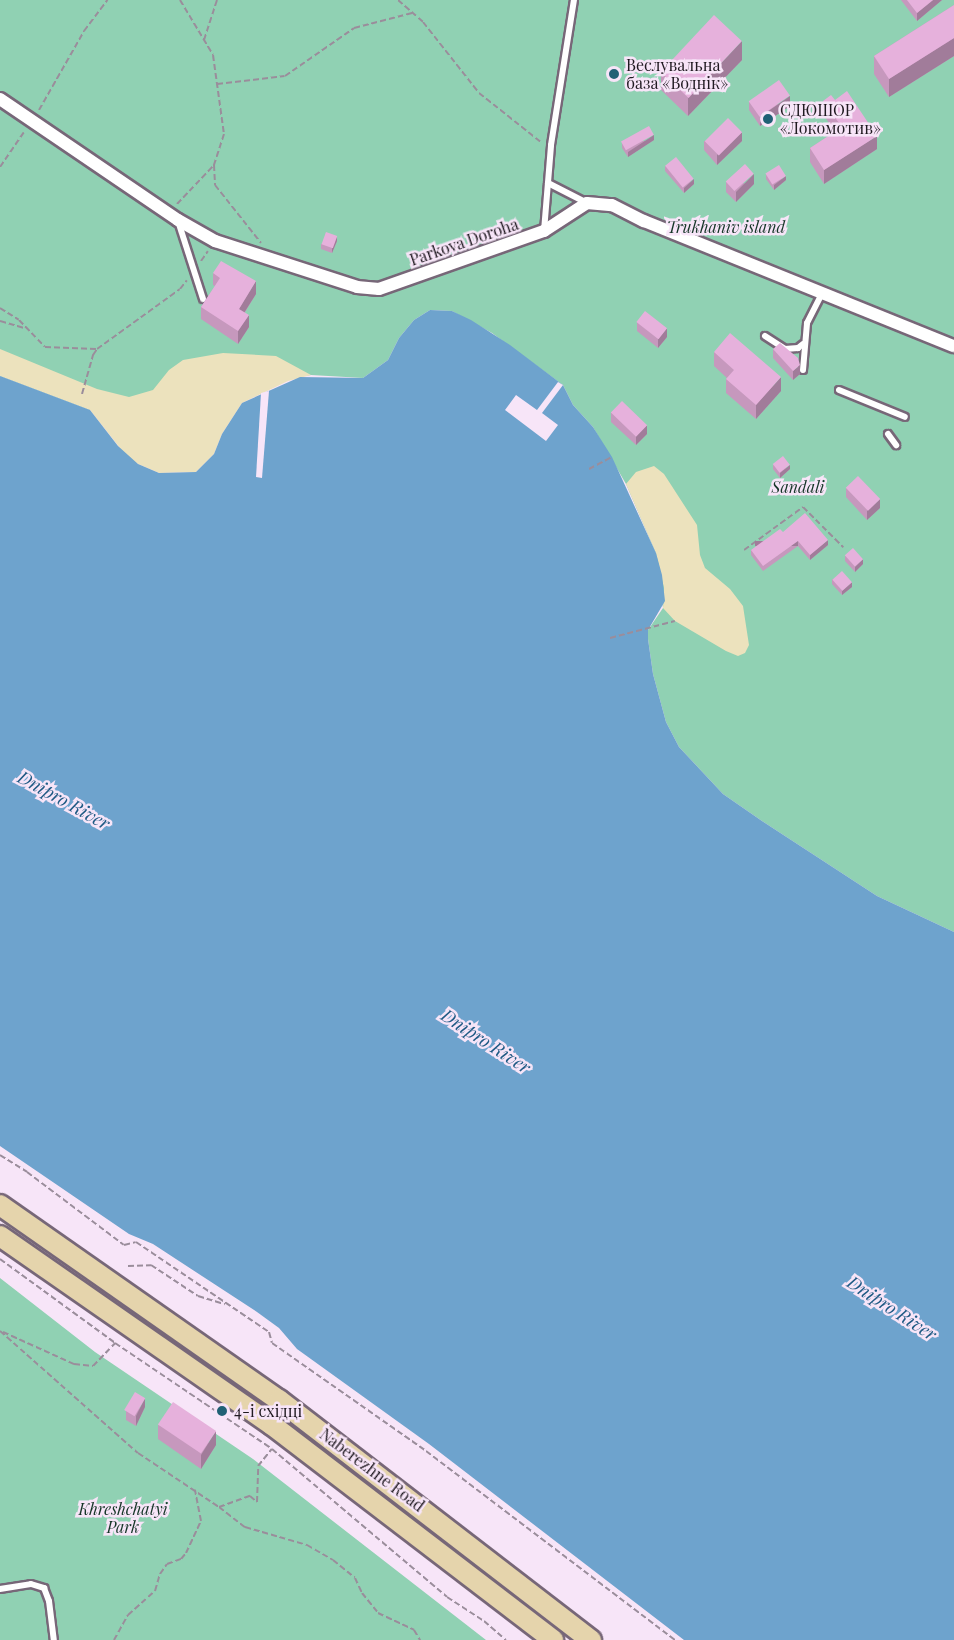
<!DOCTYPE html>
<meta charset="utf-8">
<style>
body{margin:0}
#map{position:relative;width:954px;height:1640px;overflow:hidden;background:#f7e5f8;font-family:"Playfair Display",serif}
div>[style]{position:absolute}
.green>*{inset:0;background:#90d1b3}
.sand>*{inset:0;background:#ece2bd}
.water>*{inset:0;background:#6ea3cd}
.pier>*{inset:0;background:#f7e5f8}
.path>*{height:2px;margin-top:-1px;transform-origin:0;background:repeating-linear-gradient(90deg,#9a8d9b 0 6px,transparent 0 9px)}
.roads{filter:drop-shadow(2px 0 #776778) drop-shadow(-2px 0 #776778) drop-shadow(0 2px #776778) drop-shadow(0 -2px #776778)}
.lane>*{height:6px;margin:-3px;padding:0 3px;transform-origin:3px;border-radius:3px;background:#fff}
.street>*{height:12px;margin:-6px;padding:0 6px;transform-origin:6px;border-radius:6px;background:#fff}
.primary>*{height:20px;margin:-10px;padding:0 10px;transform-origin:10px;border-radius:10px;background:#e5d4ac}
.wall>*{inset:0;background:#c698bd}
.shaded-wall>*{inset:0;background:#a17c9a;transform-origin:0 0}
.building>*{inset:0;background:#e6b1dc;transform-origin:0 0}
.dots>*{width:16px;height:16px;translate:-50% -50%;box-sizing:border-box;border:3px solid #f7e5f8;border-radius:50%}
span{translate:-50% -50%;white-space:nowrap;text-align:center;line-height:1.15;-webkit-text-stroke:5px #f7e5f8;paint-order:stroke}
.poi-label{font-size:16px;color:#201a21}
.left{translate:0 -50%;text-align:left}
.park-label{font-size:16px;color:#153527;font-style:italic}
.street-label{font-size:16px;color:#201a21}
.water-label{font-size:18px;color:#1f5a84;font-style:italic}
</style>
<div id="map">
<div class="green">
<i style="clip-path:polygon(0 0,954px 0,954px 932px,877px 896px,762px 821px,723px 794px,679px 747px,666px 722px,653px 674px,648px 639px,648px 630px,663px 608px,656px 553px,626px 484px,593px 427px,573px 405px,563px 385px,492px 333px,452px 311px,430px 310px,414px 320px,399px 338px,388px 360px,363px 378px,311px 375px,90px 410px,0 376px)"></i>
<i style="clip-path:polygon(0 1278px,95px 1352px,253px 1459px,486px 1640px,0 1640px)"></i>
</div>
<div class="sand">
<i style="clip-path:polygon(0 349px,97px 389px,129px 397px,153px 390px,169px 370px,183px 360px,223px 353px,276px 356px,311px 375px,288px 381px,242px 403px,222px 434px,214px 454px,196px 472px,159px 473px,138px 464px,127px 457px,90px 410px,0 376px)"></i>
<i style="clip-path:polygon(654px 466px,664px 474px,697px 525px,700px 555px,705px 568px,730px 589px,743px 606px,749px 645px,745px 653px,738px 656px,726px 651px,675px 621px,663px 608px,664px 588px,656px 553px,626px 484px,636px 472px)"></i>
</div>
<div class="water">
<i style="clip-path:polygon(430px 310px,452px 311px,471px 320px,510px 345px,563px 385px,573px 405px,593px 427px,612px 457px,656px 553px,662px 575px,665px 601px,648px 630px,648px 639px,653px 674px,666px 722px,679px 747px,723px 794px,762px 821px,877px 896px,954px 932px,954px 1640px,684px 1640px,429px 1444px,297px 1349px,279px 1328px,257px 1312px,153px 1244px,129px 1234px,0 1146px,0 376px,90px 410px,118px 446px,138px 464px,159px 473px,196px 472px,214px 454px,222px 434px,242px 403px,300px 377px,363px 378px,388px 360px,399px 338px,414px 320px)"></i>
</div>
<div class="pier">
<i style="clip-path:polygon(558px 382px,563px 385px,542px 413px,558px 425px,546px 441px,505px 410px,516px 395px,537px 410px)"></i>
<i style="clip-path:polygon(269px 391px,262px 478px,256px 477px,261px 393px)"></i>
</div>
<div class="path">
<i style="left:180px;top:0;width:64px;rotate:59deg"></i>
<i style="left:213px;top:55px;width:80px;rotate:82.1deg"></i>
<i style="left:224px;top:134px;width:33px;rotate:108deg"></i>
<i style="left:214px;top:165px;width:20px;rotate:87deg"></i>
<i style="left:215px;top:185px;width:74px;rotate:51.6deg"></i>
<i style="left:398px;top:0;width:33px;rotate:41deg"></i>
<i style="left:423px;top:22px;width:90px;rotate:51.7deg"></i>
<i style="left:479px;top:93px;width:80px;rotate:38.4deg"></i>
<i style="left:204px;top:40px;width:42px;rotate:-72deg"></i>
<i style="left:217px;top:84px;width:68px;rotate:-6.7deg"></i>
<i style="left:285px;top:76px;width:84px;rotate:-34.8deg"></i>
<i style="left:354px;top:28px;width:60px;rotate:-14.5deg"></i>
<i style="left:39px;top:110px;width:91px;rotate:-60.3deg"></i>
<i style="left:84px;top:31px;width:39px;rotate:-53deg"></i>
<i style="left:0;top:167px;width:42px;rotate:-55.6deg"></i>
<i style="left:177px;top:204px;width:54px;rotate:-46.5deg"></i>
<i style="left:201px;top:261px;width:12px;rotate:-55deg"></i>
<i style="left:0;top:308px;width:22px;rotate:32deg"></i>
<i style="left:19px;top:320px;width:37px;rotate:46deg"></i>
<i style="left:45px;top:347px;width:51px;rotate:2.2deg"></i>
<i style="left:0;top:321px;width:26px;rotate:16deg"></i>
<i style="left:82px;top:394px;width:41px;rotate:-74.2deg"></i>
<i style="left:93px;top:355px;width:7px;rotate:-56deg"></i>
<i style="left:97px;top:349px;width:102px;rotate:-35.9deg"></i>
<i style="left:180px;top:289px;width:11px;rotate:-52deg"></i>
<i style="left:589px;top:469px;width:26px;rotate:-28deg"></i>
<i style="left:744px;top:550px;width:73px;rotate:-36.1deg"></i>
<i style="left:803px;top:507px;width:57px;rotate:45deg"></i>
<i style="left:610px;top:638px;width:67px;rotate:-14.7deg"></i>
<i style="left:0;top:1155px;width:32px;rotate:32deg"></i>
<i style="left:27px;top:1172px;width:121px;rotate:37deg"></i>
<i style="left:124px;top:1245px;width:12px;rotate:-14deg"></i>
<i style="left:136px;top:1242px;width:161px;rotate:34.1deg"></i>
<i style="left:269px;top:1332px;width:11px;rotate:75deg"></i>
<i style="left:272px;top:1343px;width:188px;rotate:35deg"></i>
<i style="left:426px;top:1451px;width:313px;rotate:37.2deg"></i>
<i style="left:0;top:1259px;width:142px;rotate:36.1deg"></i>
<i style="left:115px;top:1343px;width:189px;rotate:34deg"></i>
<i style="left:128px;top:1266px;width:23px;rotate:-2deg"></i>
<i style="left:151px;top:1265px;width:56px;rotate:33.4deg"></i>
<i style="left:198px;top:1296px;width:28px;rotate:17deg"></i>
<i style="left:0;top:1331px;width:184px;rotate:41.5deg"></i>
<i style="left:138px;top:1453px;width:97px;rotate:33.7deg"></i>
<i style="left:219px;top:1507px;width:33px;rotate:-20deg"></i>
<i style="left:250px;top:1496px;width:9px;rotate:41deg"></i>
<i style="left:257px;top:1502px;width:36px;rotate:-88deg"></i>
<i style="left:258px;top:1466px;width:22px;rotate:-51deg"></i>
<i style="left:272px;top:1449px;width:229px;rotate:40.2deg"></i>
<i style="left:447px;top:1597px;width:44px;rotate:33deg"></i>
<i style="left:484px;top:1621px;width:29px;rotate:41deg"></i>
<i style="left:3px;top:1332px;width:78px;rotate:24.3deg"></i>
<i style="left:74px;top:1364px;width:19px;rotate:6deg"></i>
<i style="left:93px;top:1366px;width:32px;rotate:-46deg"></i>
<i style="left:219px;top:1507px;width:33px;rotate:38deg"></i>
<i style="left:245px;top:1527px;width:65px;rotate:16.2deg"></i>
<i style="left:307px;top:1545px;width:30px;rotate:30deg"></i>
<i style="left:333px;top:1560px;width:28px;rotate:39deg"></i>
<i style="left:355px;top:1578px;width:17px;rotate:65deg"></i>
<i style="left:362px;top:1593px;width:26px;rotate:51deg"></i>
<i style="left:378px;top:1613px;width:40px;rotate:25deg"></i>
<i style="left:414px;top:1630px;width:12px;rotate:59deg"></i>
<i style="left:114px;top:1640px;width:29px;rotate:-61deg"></i>
<i style="left:128px;top:1615px;width:36px;rotate:-42deg"></i>
<i style="left:155px;top:1591px;width:18px;rotate:-74deg"></i>
<i style="left:160px;top:1574px;width:12px;rotate:-55deg"></i>
<i style="left:167px;top:1564px;width:15px;rotate:-20deg"></i>
<i style="left:181px;top:1559px;width:8px;rotate:-50deg"></i>
<i style="left:186px;top:1553px;width:35px;rotate:-65deg"></i>
<i style="left:201px;top:1521px;width:32px;rotate:-101deg"></i>
</div>
<div class="roads">
<div class="lane">
<i style="left:548px;top:183px;width:44px;rotate:27.1deg"></i>
<i style="left:178px;top:221px;width:82px;rotate:72.2deg"></i>
<i style="left:544px;top:231px;width:86px;rotate:-85.3deg"></i>
<i style="left:551px;top:145px;width:147px;rotate:-81deg"></i>
<i style="left:765px;top:336px;width:24px;rotate:33deg"></i>
<i style="left:785px;top:349px;width:13px;rotate:-4deg"></i>
<i style="left:798px;top:348px;width:6px;rotate:-39deg"></i>
<i style="left:803px;top:370px;width:47px;rotate:-85.1deg"></i>
<i style="left:807px;top:323px;width:34px;rotate:-63deg"></i>
<i style="left:839px;top:390px;width:71px;rotate:22.2deg"></i>
<i style="left:888px;top:434px;width:14px;rotate:54deg"></i>
<i style="left:0;top:1589px;width:31px;rotate:-9deg"></i>
<i style="left:31px;top:1584px;width:14px;rotate:17deg"></i>
<i style="left:44px;top:1588px;width:14px;rotate:69deg"></i>
<i style="left:49px;top:1601px;width:39px;rotate:83deg"></i>
</div>
<div class="street">
<i style="left:0;top:99px;width:215px;rotate:34.2deg"></i>
<i style="left:178px;top:220px;width:43px;rotate:29.6deg"></i>
<i style="left:215px;top:241px;width:149px;rotate:17.9deg"></i>
<i style="left:357px;top:287px;width:22px;rotate:5deg"></i>
<i style="left:379px;top:289px;width:175px;rotate:-19.4deg"></i>
<i style="left:544px;top:231px;width:51px;rotate:-33.1deg"></i>
<i style="left:587px;top:203px;width:25px;rotate:5deg"></i>
<i style="left:612px;top:205px;width:36px;rotate:27deg"></i>
<i style="left:644px;top:221px;width:334px;rotate:22deg"></i>
</div>
<div class="primary">
<i style="left:0;top:1205px;width:340px;rotate:35deg"></i>
<i style="left:279px;top:1400px;width:394px;rotate:37.6deg"></i>
<i style="left:0;top:1236px;width:331px;rotate:34.8deg"></i>
<i style="left:272px;top:1425px;width:354px;rotate:37.4deg"></i>
</div>
</div>
<div class="wall">
<i style="clip-path:polygon(901px 0,942px 0,917px 21px)"></i>
<i style="clip-path:polygon(954px 5px,954px 56px,889px 97px,874px 74px,874px 56px)"></i>
<i style="clip-path:polygon(742px 60px,688px 116px,661px 90px,661px 72px)"></i>
<i style="clip-path:polygon(835px 100px,877px 149px,824px 184px,810px 162px,810px 148px,835px 132px,823px 114px,823px 101px)"></i>
<i style="clip-path:polygon(749px 101px,790px 106px,760px 126px,749px 110px)"></i>
<i style="clip-path:polygon(654px 140px,628px 157px,622px 148px,622px 143px)"></i>
<i style="clip-path:polygon(704px 141px,742px 141px,717px 165px,704px 150px)"></i>
<i style="clip-path:polygon(665px 166px,694px 184px,684px 193px,665px 171px)"></i>
<i style="clip-path:polygon(766px 175px,786px 180px,774px 190px,766px 179px)"></i>
<i style="clip-path:polygon(726px 182px,754px 184px,736px 202px,726px 192px)"></i>
<i style="clip-path:polygon(337px 241px,332px 253px,321px 249px,321px 244px)"></i>
<i style="clip-path:polygon(213px 273px,256px 294px,245px 312px,249px 327px,238px 344px,201px 319px,201px 307px,215px 286px,213px 285px)"></i>
<i style="clip-path:polygon(637px 322px,667px 337px,658px 348px,637px 331px)"></i>
<i style="clip-path:polygon(773px 349px,800px 374px,793px 380px,773px 358px)"></i>
<i style="clip-path:polygon(714px 352px,781px 391px,756px 419px,726px 393px,726px 379px,727px 378px,714px 366px)"></i>
<i style="clip-path:polygon(611px 412px,647px 434px,636px 445px,611px 422px)"></i>
<i style="clip-path:polygon(773px 465px,790px 469px,780px 478px,773px 469px)"></i>
<i style="clip-path:polygon(846px 488px,880px 508px,867px 520px,846px 497px)"></i>
<i style="clip-path:polygon(783px 532px,828px 545px,810px 560px,798px 546px,763px 571px,751px 555px,751px 550px)"></i>
<i style="clip-path:polygon(845px 556px,863px 564px,855px 572px,845px 561px)"></i>
<i style="clip-path:polygon(832px 579px,852px 587px,842px 595px,832px 584px)"></i>
<i style="clip-path:polygon(145px 1407px,136px 1426px,126px 1420px,126px 1411px)"></i>
<i style="clip-path:polygon(158px 1425px,216px 1445px,201px 1469px,158px 1439px)"></i>
</div>
<div class="shaded-wall">
<i style="clip-path:polygon(933px 0,942px 0,917px 21px,917px 13px)"></i>
<i style="clip-path:polygon(954px 38px,954px 56px,889px 97px,889px 79px)"></i>
<i style="clip-path:polygon(742px 41px,742px 60px,688px 116px,688px 98px)"></i>
<i style="clip-path:polygon(790px 96px,790px 106px,760px 126px,760px 117px)"></i>
<i style="clip-path:polygon(742px 132px,742px 141px,717px 165px,717px 155px)"></i>
<i style="clip-path:polygon(654px 135px,654px 140px,628px 157px,628px 152px)"></i>
<i style="clip-path:polygon(877px 136px,877px 149px,824px 184px,824px 170px)"></i>
<i style="clip-path:polygon(754px 174px,754px 184px,736px 202px,736px 192px)"></i>
<i style="clip-path:polygon(786px 176px,786px 180px,774px 190px,774px 185px)"></i>
<i style="clip-path:polygon(694px 179px,694px 184px,684px 193px,684px 188px)"></i>
<i style="clip-path:polygon(337px 236px,337px 241px,332px 253px,332px 248px)"></i>
<i style="clip-path:polygon(256px 281px,256px 294px,239px 321px,239px 309px)"></i>
<i style="clip-path:polygon(249px 315px,249px 327px,238px 344px,238px 331px)"></i>
<i style="clip-path:polygon(667px 328px,667px 337px,658px 348px,658px 339px)"></i>
<i style="clip-path:polygon(800px 365px,800px 374px,793px 380px,793px 371px)"></i>
<i style="clip-path:polygon(781px 377px,781px 391px,756px 419px,756px 405px)"></i>
<i style="clip-path:polygon(647px 425px,647px 434px,636px 445px,636px 436px)"></i>
<i style="clip-path:polygon(790px 465px,790px 469px,780px 478px,780px 473px)"></i>
<i style="clip-path:polygon(880px 499px,880px 508px,867px 520px,867px 511px)"></i>
<i style="clip-path:polygon(828px 540px,828px 545px,810px 560px,810px 555px)"></i>
<i style="left:798px;top:541px;width:5px;height:43px;rotate:90deg"></i>
<i style="clip-path:polygon(863px 559px,863px 564px,855px 572px,855px 567px)"></i>
<i style="clip-path:polygon(852px 582px,852px 587px,842px 595px,842px 591px)"></i>
<i style="clip-path:polygon(145px 1398px,145px 1407px,136px 1426px,136px 1416px)"></i>
<i style="clip-path:polygon(216px 1431px,216px 1445px,201px 1469px,201px 1455px)"></i>
</div>
<div class="building">
<i style="clip-path:polygon(907px 0,933px 0,917px 13px)"></i>
<i style="clip-path:polygon(954px 5px,954px 38px,889px 79px,874px 56px)"></i>
<i style="left:714px;top:15px;width:38px;height:78px;rotate:43deg"></i>
<i style="left:779px;top:80px;width:19px;height:37px;rotate:55deg"></i>
<i style="clip-path:polygon(847px 91px,877px 136px,824px 170px,810px 148px,842px 127px,823px 101px,831px 95px,835px 100px)"></i>
<i style="left:728px;top:118px;width:20px;height:33px;rotate:45deg"></i>
<i style="left:649px;top:126px;width:10px;height:32px;rotate:61deg"></i>
<i style="left:676px;top:157px;width:28px;height:14px;rotate:51deg"></i>
<i style="left:745px;top:164px;width:13px;height:26px;rotate:48deg"></i>
<i style="left:779px;top:165px;width:13px;height:16px;rotate:58deg"></i>
<i style="left:326px;top:232px;width:12px;height:13px;rotate:20deg"></i>
<i style="clip-path:polygon(221px 261px,256px 281px,239px 309px,249px 315px,238px 331px,201px 307px,220px 278px,213px 273px)"></i>
<i style="left:645px;top:311px;width:28px;height:14px;rotate:38deg"></i>
<i style="clip-path:polygon(730px 333px,781px 377px,756px 405px,726px 379px,734px 370px,714px 352px)"></i>
<i style="clip-path:polygon(780px 343px,798px 358px,800px 365px,793px 371px,773px 349px)"></i>
<i style="left:622px;top:401px;width:35px;height:16px;rotate:44deg"></i>
<i style="left:783px;top:456px;width:11px;height:13px;rotate:52deg"></i>
<i style="left:858px;top:476px;width:32px;height:17px;rotate:46deg"></i>
<i style="clip-path:polygon(805px 513px,828px 540px,810px 555px,798px 541px,763px 566px,751px 550px,780px 529px,783px 532px)"></i>
<i style="left:853px;top:548px;width:15px;height:11px;rotate:48deg"></i>
<i style="left:842px;top:571px;width:15px;height:13px;rotate:48deg"></i>
<i style="left:135px;top:1392px;width:12px;height:21px;rotate:31deg"></i>
<i style="left:173px;top:1402px;width:52px;height:27px;rotate:34deg"></i>
</div>
<div class="dots">
<i style="left:614px;top:74px;background:#206175"></i>
<i style="left:768px;top:119px;background:#206175"></i>
<i style="left:222px;top:1411px;background:#206175"></i>
</div>
<div class="poi-label">
<span class="left" style="left:626px;top:74px">Веслувальна<br>база «Воднік»</span>
<span class="left" style="left:780px;top:119px">СДЮШОР<br>«Локомотив»</span>
<span class="left" style="left:234px;top:1411px">4-і східці</span>
</div>
<div class="park-label">
<span style="left:726px;top:227px">Trukhaniv island</span>
<span style="left:798px;top:487px">Sandali</span>
<span style="left:123px;top:1518px">Khreshchatyi<br>Park</span>
</div>
<div class="street-label">
<span style="left:464px;top:242px;rotate:-19deg">Parkova Doroha</span>
<span style="left:372px;top:1470px;rotate:37deg">Naberezhne Road</span>
</div>
<div class="water-label">
<span style="left:64px;top:800px;rotate:29deg">Dnipro River</span>
<span style="left:486px;top:1041px;rotate:33deg">Dnipro River</span>
<span style="left:892px;top:1308px;rotate:33deg">Dnipro River</span>
</div>
</div>
